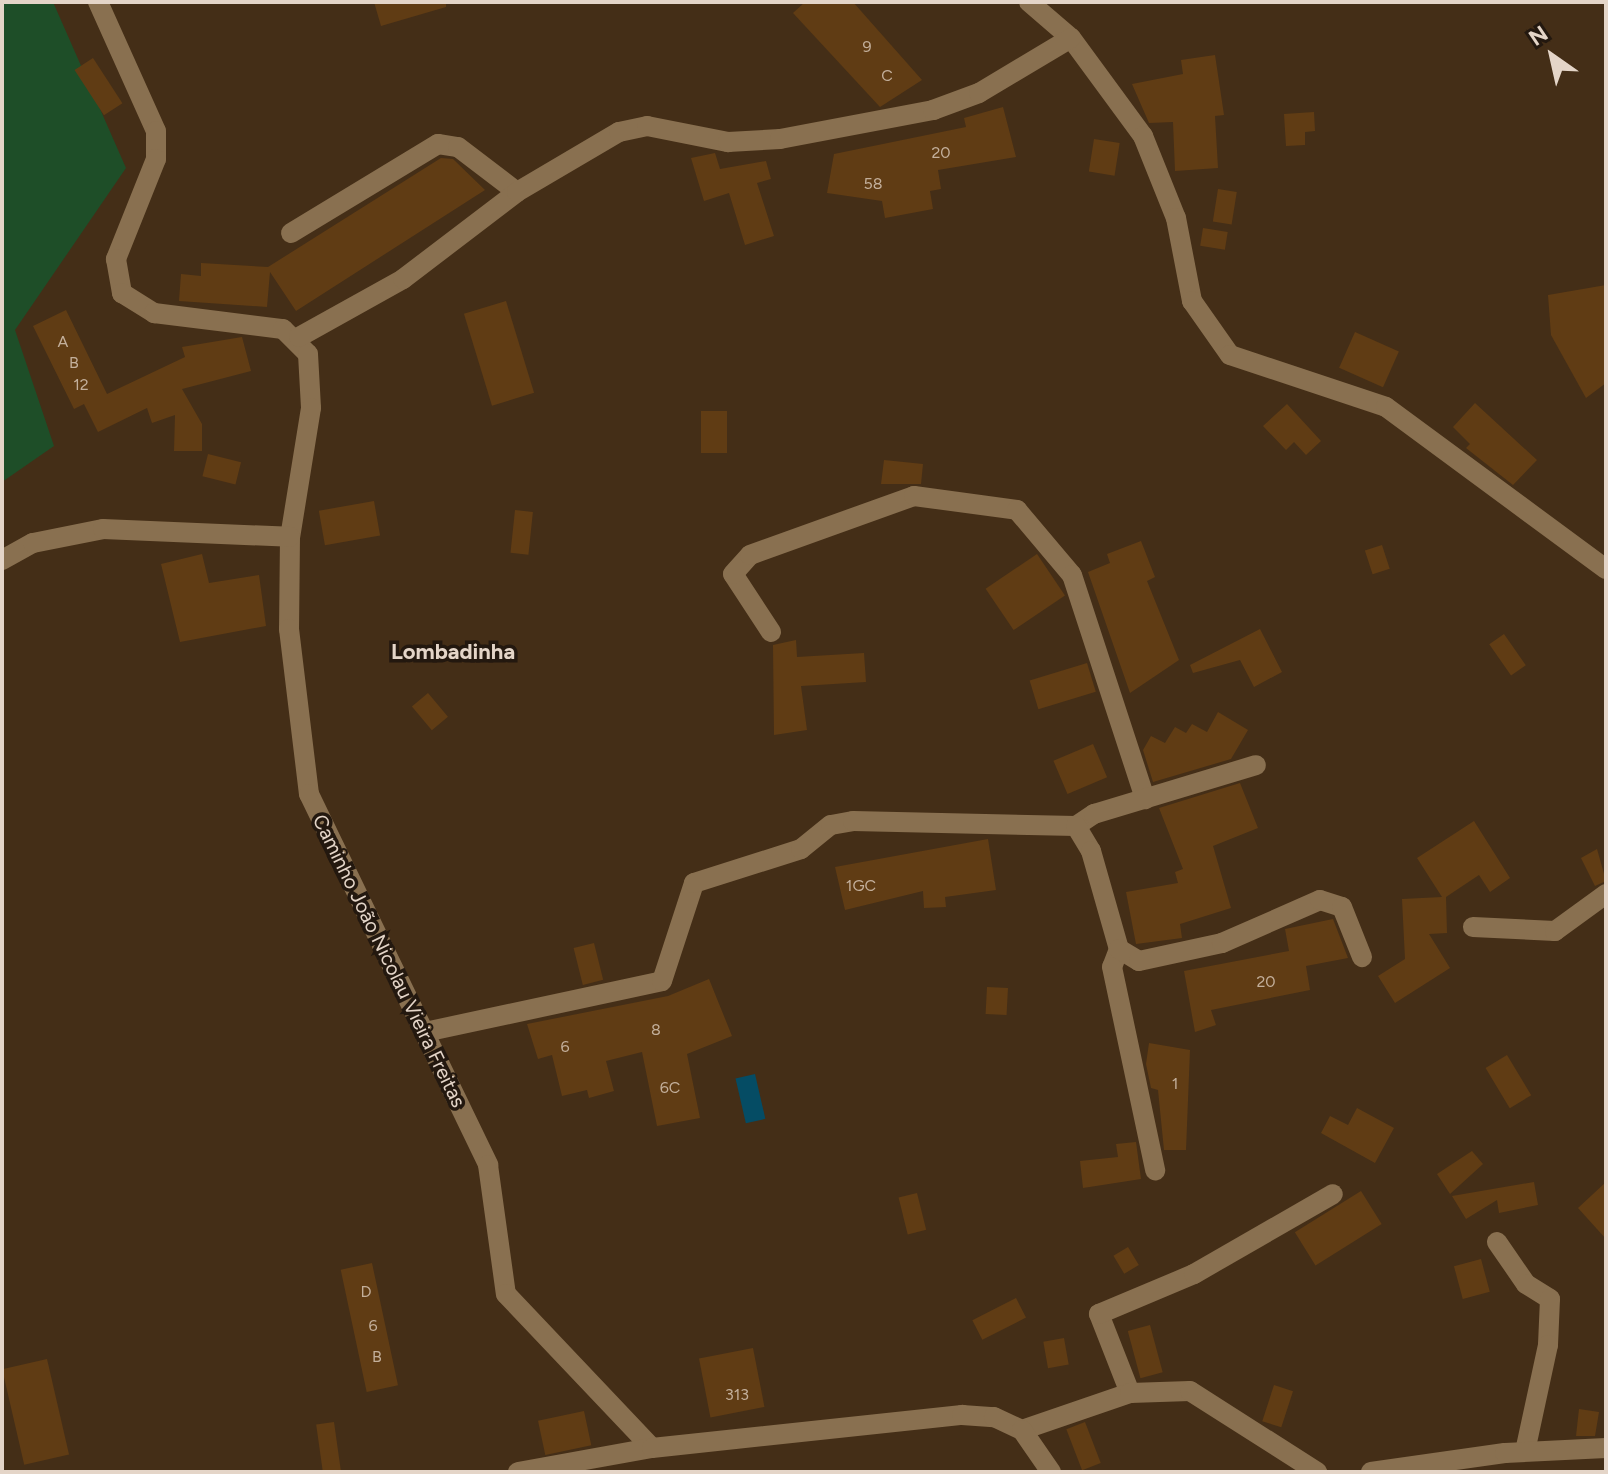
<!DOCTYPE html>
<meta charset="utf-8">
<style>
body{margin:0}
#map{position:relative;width:1608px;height:1474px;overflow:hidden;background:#442e17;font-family:Figtree,sans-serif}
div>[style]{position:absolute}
.green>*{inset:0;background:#1e4e28}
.water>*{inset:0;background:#054c64;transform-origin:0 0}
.building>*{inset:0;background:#603c14;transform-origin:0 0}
.minor>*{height:20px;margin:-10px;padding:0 10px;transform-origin:10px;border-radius:10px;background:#897050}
span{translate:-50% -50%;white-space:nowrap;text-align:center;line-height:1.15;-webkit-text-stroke:7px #23180f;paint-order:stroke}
.number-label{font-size:16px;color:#c3af9b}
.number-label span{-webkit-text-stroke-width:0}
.street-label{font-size:20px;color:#e4d5c8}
.neighbourhood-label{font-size:22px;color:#e4d5c8;font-weight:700}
.frame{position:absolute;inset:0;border:4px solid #e4d5c8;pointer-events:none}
.north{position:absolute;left:1512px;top:16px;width:80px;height:80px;-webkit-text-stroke:6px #23180f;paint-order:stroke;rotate:326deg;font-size:22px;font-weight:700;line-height:32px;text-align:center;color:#e4d5c8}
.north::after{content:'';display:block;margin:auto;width:28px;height:36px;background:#e4d5c8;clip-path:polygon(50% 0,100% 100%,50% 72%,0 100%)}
</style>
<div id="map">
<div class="green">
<i style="clip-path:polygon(2px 2px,53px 2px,126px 168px,15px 330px,54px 446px,2px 482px)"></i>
</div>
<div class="water">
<i style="left:755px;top:1074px;width:46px;height:20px;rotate:77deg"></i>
</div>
<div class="building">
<i style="clip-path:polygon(374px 2px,446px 2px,446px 7px,381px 26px)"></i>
<i style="clip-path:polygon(805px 2px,853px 2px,922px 80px,880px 107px,793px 13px)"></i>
<i style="clip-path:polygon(1215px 55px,1224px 115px,1215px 116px,1218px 168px,1175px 171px,1173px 122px,1149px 123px,1132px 84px,1183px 74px,1181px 60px)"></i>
<i style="left:93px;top:58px;width:54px;height:22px;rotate:57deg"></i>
<i style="clip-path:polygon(1003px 107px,1016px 157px,938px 170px,941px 189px,930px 191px,933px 209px,885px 218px,882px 201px,827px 193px,834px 154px,966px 127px,964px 118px)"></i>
<i style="clip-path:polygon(1314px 112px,1315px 131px,1305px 132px,1305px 145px,1286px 146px,1284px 114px)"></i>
<i style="left:1094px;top:139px;width:26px;height:33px;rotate:9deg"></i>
<i style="clip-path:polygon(715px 153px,720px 169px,766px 161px,771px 179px,757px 183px,774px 236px,745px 245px,729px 193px,704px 201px,691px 158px)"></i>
<i style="clip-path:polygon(441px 158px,453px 159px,485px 190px,296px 311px,270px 272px,267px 307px,179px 301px,181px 274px,201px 276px,201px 263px,268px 267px)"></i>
<i style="left:1218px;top:189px;width:19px;height:33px;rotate:9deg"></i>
<i style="left:1203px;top:228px;width:25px;height:18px;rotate:9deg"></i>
<i style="clip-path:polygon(1606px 285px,1606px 383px,1586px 398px,1551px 335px,1548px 295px)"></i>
<i style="left:506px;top:301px;width:96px;height:44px;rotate:73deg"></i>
<i style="clip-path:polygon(66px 310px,107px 394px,185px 357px,182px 347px,242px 337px,251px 371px,182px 389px,202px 424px,202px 451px,174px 451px,175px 415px,152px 423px,147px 408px,98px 432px,84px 404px,74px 409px,33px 326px)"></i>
<i style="left:1355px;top:332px;width:48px;height:39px;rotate:24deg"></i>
<i style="clip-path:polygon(1475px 403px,1537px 460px,1513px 485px,1466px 448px,1470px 444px,1453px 427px)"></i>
<i style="clip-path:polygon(1287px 404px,1321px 441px,1306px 455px,1294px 442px,1286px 450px,1263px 426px)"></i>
<i style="left:701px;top:411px;width:26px;height:42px"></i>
<i style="left:208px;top:454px;width:34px;height:23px;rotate:14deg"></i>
<i style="clip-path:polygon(884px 460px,923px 464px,921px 484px,881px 484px)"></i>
<i style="left:374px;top:501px;width:35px;height:56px;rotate:80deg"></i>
<i style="left:515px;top:510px;width:18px;height:43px;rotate:6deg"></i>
<i style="clip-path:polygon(1141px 541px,1155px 577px,1147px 581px,1179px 660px,1130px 693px,1088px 572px,1110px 563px,1107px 554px)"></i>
<i style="left:1382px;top:545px;width:25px;height:18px;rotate:72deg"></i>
<i style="clip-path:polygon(202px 554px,209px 583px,259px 575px,266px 626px,180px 642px,161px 564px)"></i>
<i style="left:1037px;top:554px;width:50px;height:62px;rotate:56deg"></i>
<i style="clip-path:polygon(1260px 629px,1282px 672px,1254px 687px,1240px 660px,1193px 673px,1190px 665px)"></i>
<i style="left:1504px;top:634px;width:38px;height:18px;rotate:55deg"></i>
<i style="clip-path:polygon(796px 640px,797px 657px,864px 653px,866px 682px,801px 686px,807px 730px,774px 735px,773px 645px)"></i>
<i style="left:1087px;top:663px;width:30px;height:60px;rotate:73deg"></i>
<i style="left:428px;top:693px;width:31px;height:21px;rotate:50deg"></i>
<i style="clip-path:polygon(1218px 712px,1248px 730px,1231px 759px,1153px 782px,1143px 750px,1151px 736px,1165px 743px,1175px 727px,1186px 733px,1192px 724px,1207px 732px)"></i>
<i style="left:1093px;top:744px;width:36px;height:43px;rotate:67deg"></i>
<i style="clip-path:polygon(1240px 783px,1258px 828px,1213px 846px,1231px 908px,1180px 924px,1182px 938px,1136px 944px,1126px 892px,1178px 883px,1175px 872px,1183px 869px,1159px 808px)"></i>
<i style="clip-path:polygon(1474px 821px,1510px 878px,1490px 892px,1479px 875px,1446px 897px,1447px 933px,1429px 934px,1450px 968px,1395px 1003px,1378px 976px,1405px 959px,1402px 899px,1442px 897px,1417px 858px)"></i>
<i style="clip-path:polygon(988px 839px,996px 890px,945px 897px,946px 907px,924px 908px,923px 891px,845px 910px,835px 867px)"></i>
<i style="clip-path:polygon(1597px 849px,1606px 881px,1595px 886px,1581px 858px)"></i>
<i style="clip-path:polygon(1333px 919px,1348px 958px,1306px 966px,1310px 990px,1211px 1010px,1216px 1025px,1195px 1032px,1184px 971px,1289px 951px,1285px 929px)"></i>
<i style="left:594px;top:943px;width:38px;height:21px;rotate:76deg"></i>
<i style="clip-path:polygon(709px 979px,732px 1036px,687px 1054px,700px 1118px,657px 1126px,642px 1052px,606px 1061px,614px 1091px,589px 1098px,587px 1090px,562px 1096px,552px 1055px,538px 1059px,527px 1024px,668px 996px)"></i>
<i style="left:987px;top:987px;width:21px;height:27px;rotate:3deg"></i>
<i style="clip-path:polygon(1149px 1043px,1190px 1050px,1186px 1150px,1164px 1150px,1158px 1090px,1151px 1088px,1146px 1064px)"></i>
<i style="left:1507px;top:1055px;width:47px;height:25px;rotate:59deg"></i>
<i style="clip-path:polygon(1357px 1108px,1394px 1128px,1375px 1163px,1321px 1133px,1330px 1116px,1348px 1125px)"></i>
<i style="clip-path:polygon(1136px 1142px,1141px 1179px,1083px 1188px,1080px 1161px,1118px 1157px,1116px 1144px)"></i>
<i style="clip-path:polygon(1472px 1151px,1483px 1164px,1450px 1194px,1437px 1174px)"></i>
<i style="clip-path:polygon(1534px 1182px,1538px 1205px,1499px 1213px,1497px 1200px,1466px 1219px,1452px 1196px)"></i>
<i style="clip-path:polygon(1606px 1182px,1606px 1239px,1578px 1208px)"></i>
<i style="left:1361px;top:1191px;width:39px;height:78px;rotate:58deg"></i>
<i style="left:917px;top:1193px;width:38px;height:19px;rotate:76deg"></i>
<i style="left:1128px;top:1247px;width:21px;height:17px;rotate:59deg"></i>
<i style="left:1481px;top:1259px;width:34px;height:28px;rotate:75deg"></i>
<i style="left:372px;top:1263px;width:125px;height:32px;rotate:78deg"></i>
<i style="left:1016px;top:1298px;width:22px;height:49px;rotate:63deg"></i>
<i style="left:1150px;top:1325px;width:49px;height:23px;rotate:75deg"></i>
<i style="left:1064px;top:1338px;width:27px;height:21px;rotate:80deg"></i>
<i style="left:753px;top:1348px;width:60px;height:55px;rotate:79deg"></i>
<i style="left:47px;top:1359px;width:98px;height:46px;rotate:77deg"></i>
<i style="left:1274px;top:1385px;width:20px;height:38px;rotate:18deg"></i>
<i style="clip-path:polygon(1579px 1409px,1599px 1412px,1595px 1436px,1576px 1436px)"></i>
<i style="left:584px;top:1411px;width:35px;height:47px;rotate:78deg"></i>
<i style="left:334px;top:1422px;width:50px;height:18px;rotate:82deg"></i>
<i style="left:1085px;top:1422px;width:44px;height:20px;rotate:69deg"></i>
</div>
<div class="minor">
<i style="left:98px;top:2px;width:141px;rotate:65.8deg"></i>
<i style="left:156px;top:131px;width:28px;rotate:90deg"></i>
<i style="left:156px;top:159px;width:108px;rotate:111.8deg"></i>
<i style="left:116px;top:259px;width:35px;rotate:80deg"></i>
<i style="left:122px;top:293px;width:38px;rotate:32deg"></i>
<i style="left:154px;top:313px;width:130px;rotate:7.1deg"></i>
<i style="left:283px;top:329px;width:35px;rotate:45deg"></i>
<i style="left:308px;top:354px;width:54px;rotate:86.8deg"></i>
<i style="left:311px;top:408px;width:131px;rotate:99.2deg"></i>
<i style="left:290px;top:537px;width:92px;rotate:90.6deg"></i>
<i style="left:289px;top:629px;width:166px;rotate:83.1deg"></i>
<i style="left:309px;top:794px;width:412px;rotate:64.2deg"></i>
<i style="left:488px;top:1165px;width:130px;rotate:82.1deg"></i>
<i style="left:506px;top:1294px;width:212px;rotate:46.5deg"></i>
<i style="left:1029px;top:2px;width:55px;rotate:40.6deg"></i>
<i style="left:1071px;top:38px;width:122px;rotate:53.7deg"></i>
<i style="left:1143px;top:136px;width:88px;rotate:68.1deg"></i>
<i style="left:1176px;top:218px;width:85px;rotate:79.1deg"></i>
<i style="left:1192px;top:301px;width:66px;rotate:54.9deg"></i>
<i style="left:1230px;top:355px;width:164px;rotate:18.4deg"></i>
<i style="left:1386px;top:407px;width:273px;rotate:36.4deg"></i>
<i style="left:291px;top:233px;width:172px;rotate:-31.2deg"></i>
<i style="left:438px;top:144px;width:20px;rotate:9deg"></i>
<i style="left:458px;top:147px;width:74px;rotate:37.3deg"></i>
<i style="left:299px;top:337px;width:119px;rotate:-29.1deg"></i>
<i style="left:403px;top:279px;width:143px;rotate:-37.3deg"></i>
<i style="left:517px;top:192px;width:118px;rotate:-30.5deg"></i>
<i style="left:619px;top:132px;width:29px;rotate:-12deg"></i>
<i style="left:647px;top:126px;width:83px;rotate:11.2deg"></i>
<i style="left:728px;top:142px;width:52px;rotate:-3.3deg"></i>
<i style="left:780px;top:139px;width:156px;rotate:-10.7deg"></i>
<i style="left:933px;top:110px;width:49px;rotate:-20.3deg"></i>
<i style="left:979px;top:93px;width:107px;rotate:-30.9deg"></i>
<i style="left:2px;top:560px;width:35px;rotate:-29deg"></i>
<i style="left:33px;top:543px;width:71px;rotate:-11.3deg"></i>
<i style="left:103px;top:529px;width:187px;rotate:2.4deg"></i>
<i style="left:771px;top:632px;width:69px;rotate:-123.2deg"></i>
<i style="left:733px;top:574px;width:25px;rotate:-48deg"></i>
<i style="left:750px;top:555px;width:174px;rotate:-19.8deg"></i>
<i style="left:914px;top:496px;width:104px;rotate:7.7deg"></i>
<i style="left:1017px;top:510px;width:85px;rotate:49.8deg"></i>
<i style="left:1072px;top:575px;width:236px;rotate:71.9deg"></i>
<i style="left:1076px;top:826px;width:22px;rotate:-34deg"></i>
<i style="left:1094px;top:814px;width:169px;rotate:-16.8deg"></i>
<i style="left:1473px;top:927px;width:82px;rotate:2.8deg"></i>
<i style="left:1555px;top:931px;width:63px;rotate:-36deg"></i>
<i style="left:1119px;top:949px;width:19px;rotate:111deg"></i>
<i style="left:1112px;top:967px;width:208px;rotate:78deg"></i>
<i style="left:425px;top:1032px;width:242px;rotate:-12.1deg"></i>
<i style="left:662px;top:981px;width:103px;rotate:-71.9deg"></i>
<i style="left:694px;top:883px;width:112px;rotate:-17.6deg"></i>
<i style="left:801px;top:849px;width:38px;rotate:-39deg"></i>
<i style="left:831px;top:825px;width:22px;rotate:-10deg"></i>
<i style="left:853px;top:821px;width:223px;rotate:1.3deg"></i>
<i style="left:1076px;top:826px;width:29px;rotate:59deg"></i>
<i style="left:1091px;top:851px;width:102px;rotate:74.1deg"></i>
<i style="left:1119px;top:949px;width:23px;rotate:31deg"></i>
<i style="left:1139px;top:961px;width:85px;rotate:-12.2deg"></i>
<i style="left:1222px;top:943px;width:107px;rotate:-23.7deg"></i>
<i style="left:1320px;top:900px;width:23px;rotate:18deg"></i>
<i style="left:1342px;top:907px;width:54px;rotate:68.2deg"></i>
<i style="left:1497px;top:1242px;width:51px;rotate:55.4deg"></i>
<i style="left:1526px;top:1284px;width:28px;rotate:32deg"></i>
<i style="left:1550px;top:1299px;width:46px;rotate:92.5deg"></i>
<i style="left:1548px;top:1345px;width:108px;rotate:102.2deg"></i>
<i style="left:1130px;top:1393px;width:85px;rotate:-111.4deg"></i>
<i style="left:1099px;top:1314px;width:103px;rotate:-22.8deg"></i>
<i style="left:1194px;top:1274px;width:160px;rotate:-29.9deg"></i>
<i style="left:1022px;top:1430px;width:114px;rotate:-18.9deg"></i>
<i style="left:1130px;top:1393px;width:60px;rotate:-1.9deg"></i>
<i style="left:1190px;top:1391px;width:151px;rotate:32.5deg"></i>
<i style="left:518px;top:1472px;width:136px;rotate:-10.2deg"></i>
<i style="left:652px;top:1448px;width:312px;rotate:-6.1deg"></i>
<i style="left:962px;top:1415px;width:32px;rotate:4deg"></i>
<i style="left:994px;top:1417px;width:31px;rotate:25deg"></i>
<i style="left:1022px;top:1430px;width:51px;rotate:55.4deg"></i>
<i style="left:1371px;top:1472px;width:135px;rotate:-8.1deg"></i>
<i style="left:1505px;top:1453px;width:101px;rotate:-2.8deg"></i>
</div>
<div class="number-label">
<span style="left:867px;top:47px">9</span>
<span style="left:887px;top:76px">C</span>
<span style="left:941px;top:153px">20</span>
<span style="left:873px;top:184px">58</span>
<span style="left:63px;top:342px">A</span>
<span style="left:74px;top:363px">B</span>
<span style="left:81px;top:385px">12</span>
<span style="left:861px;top:886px">1GC</span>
<span style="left:1266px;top:982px">20</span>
<span style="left:656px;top:1030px">8</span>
<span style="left:565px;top:1047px">6</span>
<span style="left:1175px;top:1084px">1</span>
<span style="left:670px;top:1088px">6C</span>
<span style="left:366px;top:1292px">D</span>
<span style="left:373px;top:1326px">6</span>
<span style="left:377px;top:1357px">B</span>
<span style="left:737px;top:1395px">313</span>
</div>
<div class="street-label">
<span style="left:389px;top:961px;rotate:64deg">Caminho João Nicolau Vieira Freitas</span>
</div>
<div class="neighbourhood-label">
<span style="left:453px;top:652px">Lombadinha</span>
</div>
<div class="frame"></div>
<div class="north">N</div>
</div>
